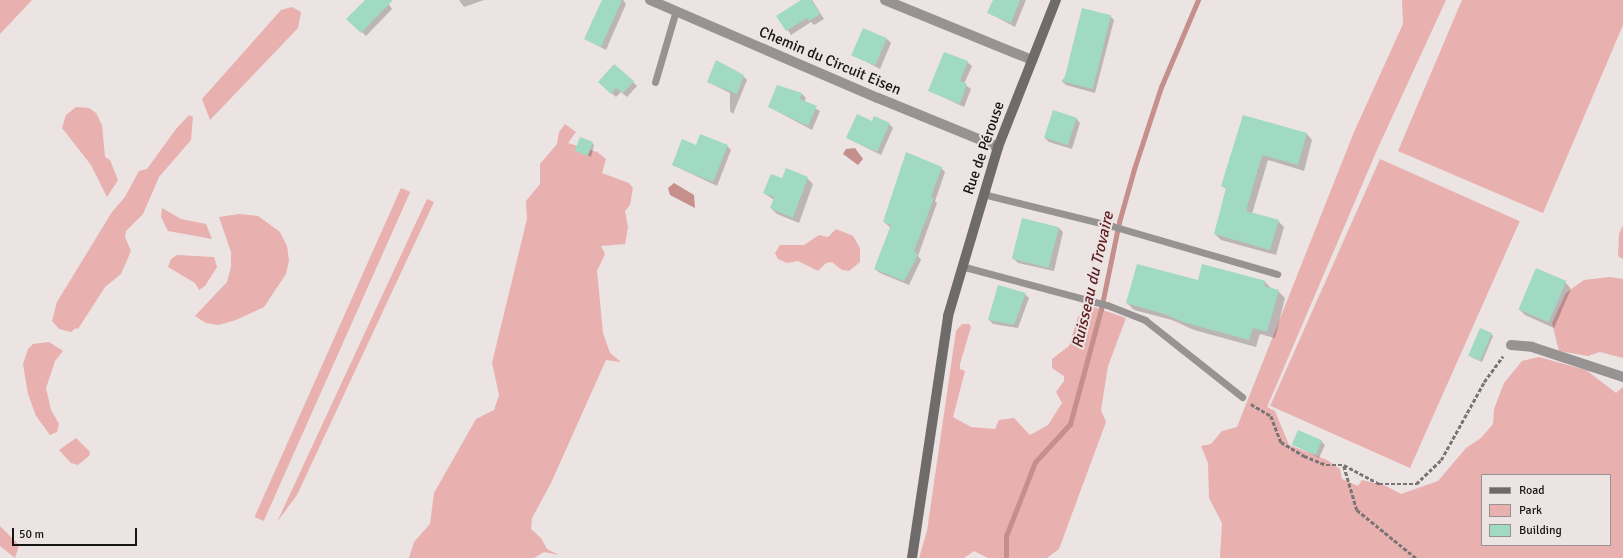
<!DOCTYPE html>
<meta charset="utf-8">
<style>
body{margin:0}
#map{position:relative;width:1623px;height:558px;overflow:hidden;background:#ece3e3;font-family:Signika,sans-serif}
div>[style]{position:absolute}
.green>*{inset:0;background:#e8b0ae;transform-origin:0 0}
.water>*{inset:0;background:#c58f8c}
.shadow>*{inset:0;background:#0003}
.stream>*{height:5px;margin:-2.5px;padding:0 2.5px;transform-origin:2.5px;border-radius:2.5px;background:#c58f8c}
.building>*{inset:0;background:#a0d9c4;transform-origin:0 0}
.path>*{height:2.5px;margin-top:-1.25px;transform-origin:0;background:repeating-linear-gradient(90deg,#7a7474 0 4px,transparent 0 6px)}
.lane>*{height:7px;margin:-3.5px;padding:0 3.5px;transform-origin:3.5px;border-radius:3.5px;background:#969392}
.street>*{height:10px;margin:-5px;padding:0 5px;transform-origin:5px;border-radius:5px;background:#969392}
.secondary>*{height:10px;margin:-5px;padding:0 5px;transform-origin:5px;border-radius:5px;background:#706b6b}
span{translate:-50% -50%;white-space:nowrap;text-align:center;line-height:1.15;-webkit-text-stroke:4px #ece3e3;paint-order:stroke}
.street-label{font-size:15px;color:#181515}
.water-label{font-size:16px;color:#5f1d20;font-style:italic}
.legend{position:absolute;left:1481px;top:474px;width:130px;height:72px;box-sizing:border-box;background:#ece3e3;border:1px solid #979191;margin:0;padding:5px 7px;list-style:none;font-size:12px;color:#181515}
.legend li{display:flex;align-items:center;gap:8px;height:20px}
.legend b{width:20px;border:1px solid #979191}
.scale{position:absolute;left:12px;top:528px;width:125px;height:18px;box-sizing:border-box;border:2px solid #181515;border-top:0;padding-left:5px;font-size:12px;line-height:14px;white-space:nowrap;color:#181515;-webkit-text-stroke:3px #ece3e3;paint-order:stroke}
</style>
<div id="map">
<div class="green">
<i style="clip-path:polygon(0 0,32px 0,0 34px)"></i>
<i style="clip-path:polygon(evenodd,1402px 0,1446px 0,1377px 150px,1267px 407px,1275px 411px,1289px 445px,1327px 460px,1340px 469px,1342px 479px,1358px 486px,1362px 480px,1386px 486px,1401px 494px,1438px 481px,1466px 448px,1481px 438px,1493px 424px,1494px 409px,1504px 383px,1522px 361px,1539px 357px,1586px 370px,1616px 393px,1623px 387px,1623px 558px,1220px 558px,1222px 523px,1209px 498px,1208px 463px,1201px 446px,1211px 444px,1222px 431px,1237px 427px,1354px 132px,1403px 24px,1402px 0,1482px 475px,1610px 475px,1610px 545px,1482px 545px,1482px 475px)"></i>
<i style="clip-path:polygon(1462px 0,1623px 0,1623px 25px,1543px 213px,1398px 151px)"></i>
<i style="clip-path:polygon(292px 7px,301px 12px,298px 28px,210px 120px,202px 99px,281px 10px)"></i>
<i style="clip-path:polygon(76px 107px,89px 108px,96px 113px,102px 125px,105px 157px,110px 160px,118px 180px,107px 197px,91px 165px,62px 128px,66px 115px)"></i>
<i style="clip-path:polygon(189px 115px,193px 117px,191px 140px,159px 177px,143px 214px,126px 231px,125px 237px,131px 251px,121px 274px,105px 287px,78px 329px,76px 328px,71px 332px,59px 329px,52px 321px,57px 302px,112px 212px,125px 197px,139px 171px,147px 169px,176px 129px)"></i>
<i style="clip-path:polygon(565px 124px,576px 132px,568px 143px,597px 152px,606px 159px,602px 173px,629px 183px,633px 188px,630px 205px,625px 211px,628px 227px,625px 244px,601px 246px,605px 254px,597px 271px,603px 333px,610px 353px,621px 362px,606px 360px,551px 483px,532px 518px,531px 529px,541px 538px,547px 549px,559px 555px,544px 552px,534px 558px,409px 558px,414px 542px,430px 524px,434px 493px,476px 419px,494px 410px,499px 395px,492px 363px,527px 219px,526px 201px,540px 184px,540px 164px,557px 144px,559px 132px)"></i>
<i style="left:1380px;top:159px;width:153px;height:270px;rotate:24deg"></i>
<i style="left:401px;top:188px;width:10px;height:360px;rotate:24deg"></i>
<i style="clip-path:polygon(427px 199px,434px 202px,297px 495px,277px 522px)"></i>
<i style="clip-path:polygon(162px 208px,181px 219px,206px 224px,212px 239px,168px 231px,161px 217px)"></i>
<i style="clip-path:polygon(239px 214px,258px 216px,280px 232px,287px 246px,289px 260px,286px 274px,264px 307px,236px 320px,218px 325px,206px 323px,195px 316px,227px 282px,231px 267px,231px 252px,219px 217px)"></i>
<i style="clip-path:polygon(1623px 225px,1623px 259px,1618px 256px,1619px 234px)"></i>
<i style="clip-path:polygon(836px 229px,853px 236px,860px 248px,860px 262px,849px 271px,842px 270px,832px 262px,826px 263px,818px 271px,798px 261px,787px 263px,778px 259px,775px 253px,780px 245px,804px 245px,819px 235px,828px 237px)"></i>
<i style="clip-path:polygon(177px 255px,214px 257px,217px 267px,205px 286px,199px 290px,195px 283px,168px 267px,171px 259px)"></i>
<i style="clip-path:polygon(1610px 277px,1623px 279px,1623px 358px,1600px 352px,1588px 356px,1559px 351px,1552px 323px,1566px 293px,1584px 280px)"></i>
<i style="clip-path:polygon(1094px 307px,1126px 318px,1108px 366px,1101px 410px,1106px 422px,1059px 549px,1047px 558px,988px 558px,974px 551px,964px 558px,919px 558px,927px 531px,956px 331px,962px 324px,969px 324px,971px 327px,960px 364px,960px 369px,965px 371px,953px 417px,971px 427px,995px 429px,999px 420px,1014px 418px,1030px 435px,1048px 425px,1062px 403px,1056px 392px,1064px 381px,1064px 376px,1052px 368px,1052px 359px,1069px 346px,1078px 317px)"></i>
<i style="clip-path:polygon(49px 342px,63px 351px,55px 361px,46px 388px,51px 410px,59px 424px,57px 432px,50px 435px,36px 416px,28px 394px,23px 364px,28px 349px,33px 344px)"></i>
<i style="clip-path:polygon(76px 438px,90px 452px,89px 456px,78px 465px,71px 463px,59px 450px)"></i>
<i style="clip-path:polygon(0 526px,19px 545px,15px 558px,0 546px)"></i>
</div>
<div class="water">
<i style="clip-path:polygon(855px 148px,863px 159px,858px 165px,843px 154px,846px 149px)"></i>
<i style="clip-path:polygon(674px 183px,694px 195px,695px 208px,670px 195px,668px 188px)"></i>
</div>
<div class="shadow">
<i style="clip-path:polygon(366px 0,386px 0,392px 9px,366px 36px,348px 19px)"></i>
<i style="clip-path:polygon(459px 0,484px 0,464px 7px)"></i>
<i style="clip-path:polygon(603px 0,623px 0,626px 4px,606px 50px,585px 39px)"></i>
<i style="clip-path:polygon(802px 0,812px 0,824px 19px,814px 25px,811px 22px,791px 35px,778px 16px)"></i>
<i style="clip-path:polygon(994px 0,1026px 0,1015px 27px,989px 13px)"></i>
<i style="clip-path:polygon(1110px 16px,1114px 20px,1095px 93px,1066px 85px,1062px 81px)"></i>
<i style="clip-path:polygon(887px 39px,891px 43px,880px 69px,853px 55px)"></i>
<i style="clip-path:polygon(967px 62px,972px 66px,964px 84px,971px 89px,964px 107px,930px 91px)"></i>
<i style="clip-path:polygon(743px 76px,747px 80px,733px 114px,730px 111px,730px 93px,708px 82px)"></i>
<i style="clip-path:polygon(633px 82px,637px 86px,627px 97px,621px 92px,616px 97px,604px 86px)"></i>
<i style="clip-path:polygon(777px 87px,802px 94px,806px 98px,804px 102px,820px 111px,812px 130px,769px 107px)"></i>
<i style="clip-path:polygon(1244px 116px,1307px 134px,1312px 140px,1304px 171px,1268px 160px,1252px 214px,1278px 221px,1284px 227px,1276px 255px,1221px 240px,1215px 234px,1227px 190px,1222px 186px)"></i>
<i style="clip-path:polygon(1076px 118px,1080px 123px,1072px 149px,1049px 142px,1045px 138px)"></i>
<i style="clip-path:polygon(872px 122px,889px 124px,893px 128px,881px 155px,847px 138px)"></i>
<i style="clip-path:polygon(592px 143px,594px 145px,591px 157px,577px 151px)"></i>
<i style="clip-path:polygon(696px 146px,727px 146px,731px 150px,717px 186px,673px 165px)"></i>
<i style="clip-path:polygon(941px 168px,945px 172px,935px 201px,937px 203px,918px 256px,921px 260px,909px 285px,880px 273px,875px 269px,891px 228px,884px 222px)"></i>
<i style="clip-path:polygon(807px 178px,813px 184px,799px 223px,777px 214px,771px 208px,774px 200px,764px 193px,782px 179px)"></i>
<i style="clip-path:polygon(1059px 228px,1063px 232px,1054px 271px,1018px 263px,1014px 259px)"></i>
<i style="clip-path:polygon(1199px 282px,1265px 282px,1272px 289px,1278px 291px,1285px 298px,1275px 338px,1260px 334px,1256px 347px,1194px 330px,1172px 320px,1134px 310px,1127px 303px)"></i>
<i style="clip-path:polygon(1565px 282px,1571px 289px,1554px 328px,1525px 315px,1519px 309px)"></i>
<i style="clip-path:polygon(1025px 294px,1029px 298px,1018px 328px,993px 324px,989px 320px)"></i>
<i style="clip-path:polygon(1491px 334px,1493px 336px,1482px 362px,1471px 357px,1469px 355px)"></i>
<i style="clip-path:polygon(1321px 441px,1325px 445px,1319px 458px,1293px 444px)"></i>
</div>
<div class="stream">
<i style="left:1006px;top:558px;width:22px;rotate:-90deg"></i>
<i style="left:1006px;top:536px;width:79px;rotate:-68.6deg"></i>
<i style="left:1035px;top:462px;width:52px;rotate:-47.4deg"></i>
<i style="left:1070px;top:424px;width:119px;rotate:-74.9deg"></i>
<i style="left:1101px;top:309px;width:89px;rotate:-78.3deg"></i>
<i style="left:1119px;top:222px;width:55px;rotate:-74.2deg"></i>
<i style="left:1134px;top:169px;width:86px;rotate:-71.8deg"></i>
<i style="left:1161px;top:87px;width:95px;rotate:-67deg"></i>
</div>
<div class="building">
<i style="clip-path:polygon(365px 0,393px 0,361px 33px,346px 19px)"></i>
<i style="clip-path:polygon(602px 0,622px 0,601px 47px,584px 39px)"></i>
<i style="clip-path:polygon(801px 0,811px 0,820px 14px,809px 21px,807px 18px,786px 31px,776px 16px)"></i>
<i style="clip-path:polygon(993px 0,1020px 0,1011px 23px,987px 13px)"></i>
<i style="left:1082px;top:8px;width:30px;height:76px;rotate:14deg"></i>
<i style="left:863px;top:28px;width:26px;height:30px;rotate:23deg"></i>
<i style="clip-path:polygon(944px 52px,968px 61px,960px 81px,967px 84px,960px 104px,928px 91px)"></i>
<i style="clip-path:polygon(716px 60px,744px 75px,737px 94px,707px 82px)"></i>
<i style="clip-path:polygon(614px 64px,634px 81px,623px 93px,616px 88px,611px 94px,598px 82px)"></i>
<i style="clip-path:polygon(777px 85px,802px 93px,800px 99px,817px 106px,808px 126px,768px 107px)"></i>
<i style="left:1053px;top:110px;width:25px;height:29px;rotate:18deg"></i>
<i style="clip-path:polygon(857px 114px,872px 121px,874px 116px,890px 123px,877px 152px,846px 138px)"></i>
<i style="clip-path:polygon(1243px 115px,1307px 133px,1298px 165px,1262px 155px,1246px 211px,1279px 220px,1270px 250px,1214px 234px,1226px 188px,1221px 186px)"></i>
<i style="clip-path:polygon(700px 134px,728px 145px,713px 182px,672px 165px,682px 139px,696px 145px)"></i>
<i style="left:580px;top:137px;width:14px;height:15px;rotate:21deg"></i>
<i style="clip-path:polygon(906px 152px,942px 167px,931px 197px,934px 198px,914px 251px,918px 255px,904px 281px,874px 269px,891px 225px,883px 222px)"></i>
<i style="clip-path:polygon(786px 168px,808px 177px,793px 218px,770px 208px,774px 197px,763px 193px,771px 174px,782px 178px)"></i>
<i style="left:1022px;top:218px;width:38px;height:42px;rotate:14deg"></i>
<i style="clip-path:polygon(1137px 264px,1198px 280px,1202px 264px,1266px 281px,1264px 286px,1279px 290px,1267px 332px,1253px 328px,1249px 340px,1186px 323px,1164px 314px,1126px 303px)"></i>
<i style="left:1536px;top:268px;width:33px;height:45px;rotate:23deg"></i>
<i style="clip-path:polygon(998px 285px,1026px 293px,1014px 325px,988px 320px)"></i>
<i style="left:1480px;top:328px;width:13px;height:30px;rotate:23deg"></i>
<i style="left:1298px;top:430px;width:26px;height:16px;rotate:23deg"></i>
</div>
<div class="path">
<i style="left:1251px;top:404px;width:23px;rotate:31deg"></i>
<i style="left:1271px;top:416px;width:28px;rotate:69deg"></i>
<i style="left:1281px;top:442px;width:27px;rotate:31deg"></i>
<i style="left:1304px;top:456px;width:24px;rotate:22deg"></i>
<i style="left:1326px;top:465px;width:18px"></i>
<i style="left:1344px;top:465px;width:40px;rotate:28deg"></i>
<i style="left:1379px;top:484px;width:37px"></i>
<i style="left:1416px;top:484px;width:35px;rotate:-44deg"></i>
<i style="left:1441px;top:460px;width:89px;rotate:-61.1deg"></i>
<i style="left:1484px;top:382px;width:32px;rotate:-54deg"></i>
<i style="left:1344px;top:466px;width:46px;rotate:73.5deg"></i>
<i style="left:1357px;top:510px;width:76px;rotate:39.1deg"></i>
</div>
<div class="lane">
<i style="left:655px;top:82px;width:75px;rotate:-73.7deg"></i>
<i style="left:983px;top:194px;width:133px;rotate:13.9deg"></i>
<i style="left:1112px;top:226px;width:172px;rotate:16.2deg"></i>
<i style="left:961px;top:266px;width:151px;rotate:15deg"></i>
<i style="left:1107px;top:305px;width:41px;rotate:21.5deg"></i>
<i style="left:1145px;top:320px;width:124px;rotate:38.4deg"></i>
</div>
<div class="street">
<i style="left:650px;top:0;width:248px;rotate:23.3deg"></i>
<i style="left:878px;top:98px;width:130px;rotate:22.2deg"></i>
<i style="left:885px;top:0;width:159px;rotate:22.2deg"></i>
<i style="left:1511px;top:345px;width:21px;rotate:5deg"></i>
<i style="left:1532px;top:347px;width:96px;rotate:18.2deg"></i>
</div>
<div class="secondary">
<i style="left:912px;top:558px;width:245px;rotate:-81.5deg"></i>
<i style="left:948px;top:316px;width:176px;rotate:-73.5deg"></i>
<i style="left:998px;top:147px;width:158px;rotate:-68.5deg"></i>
</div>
<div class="street-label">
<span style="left:830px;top:61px;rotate:23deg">Chemin du Circuit Eisen</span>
<span style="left:984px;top:148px;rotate:-71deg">Rue de Pérouse</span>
</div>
<div class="water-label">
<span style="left:1093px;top:280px;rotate:-77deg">Ruisseau du Trovaire</span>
</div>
<ul class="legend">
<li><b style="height:5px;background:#706b6b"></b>Road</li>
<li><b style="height:11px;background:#e8b0ae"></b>Park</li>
<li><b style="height:11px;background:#a0d9c4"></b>Building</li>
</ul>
<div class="scale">50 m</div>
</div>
